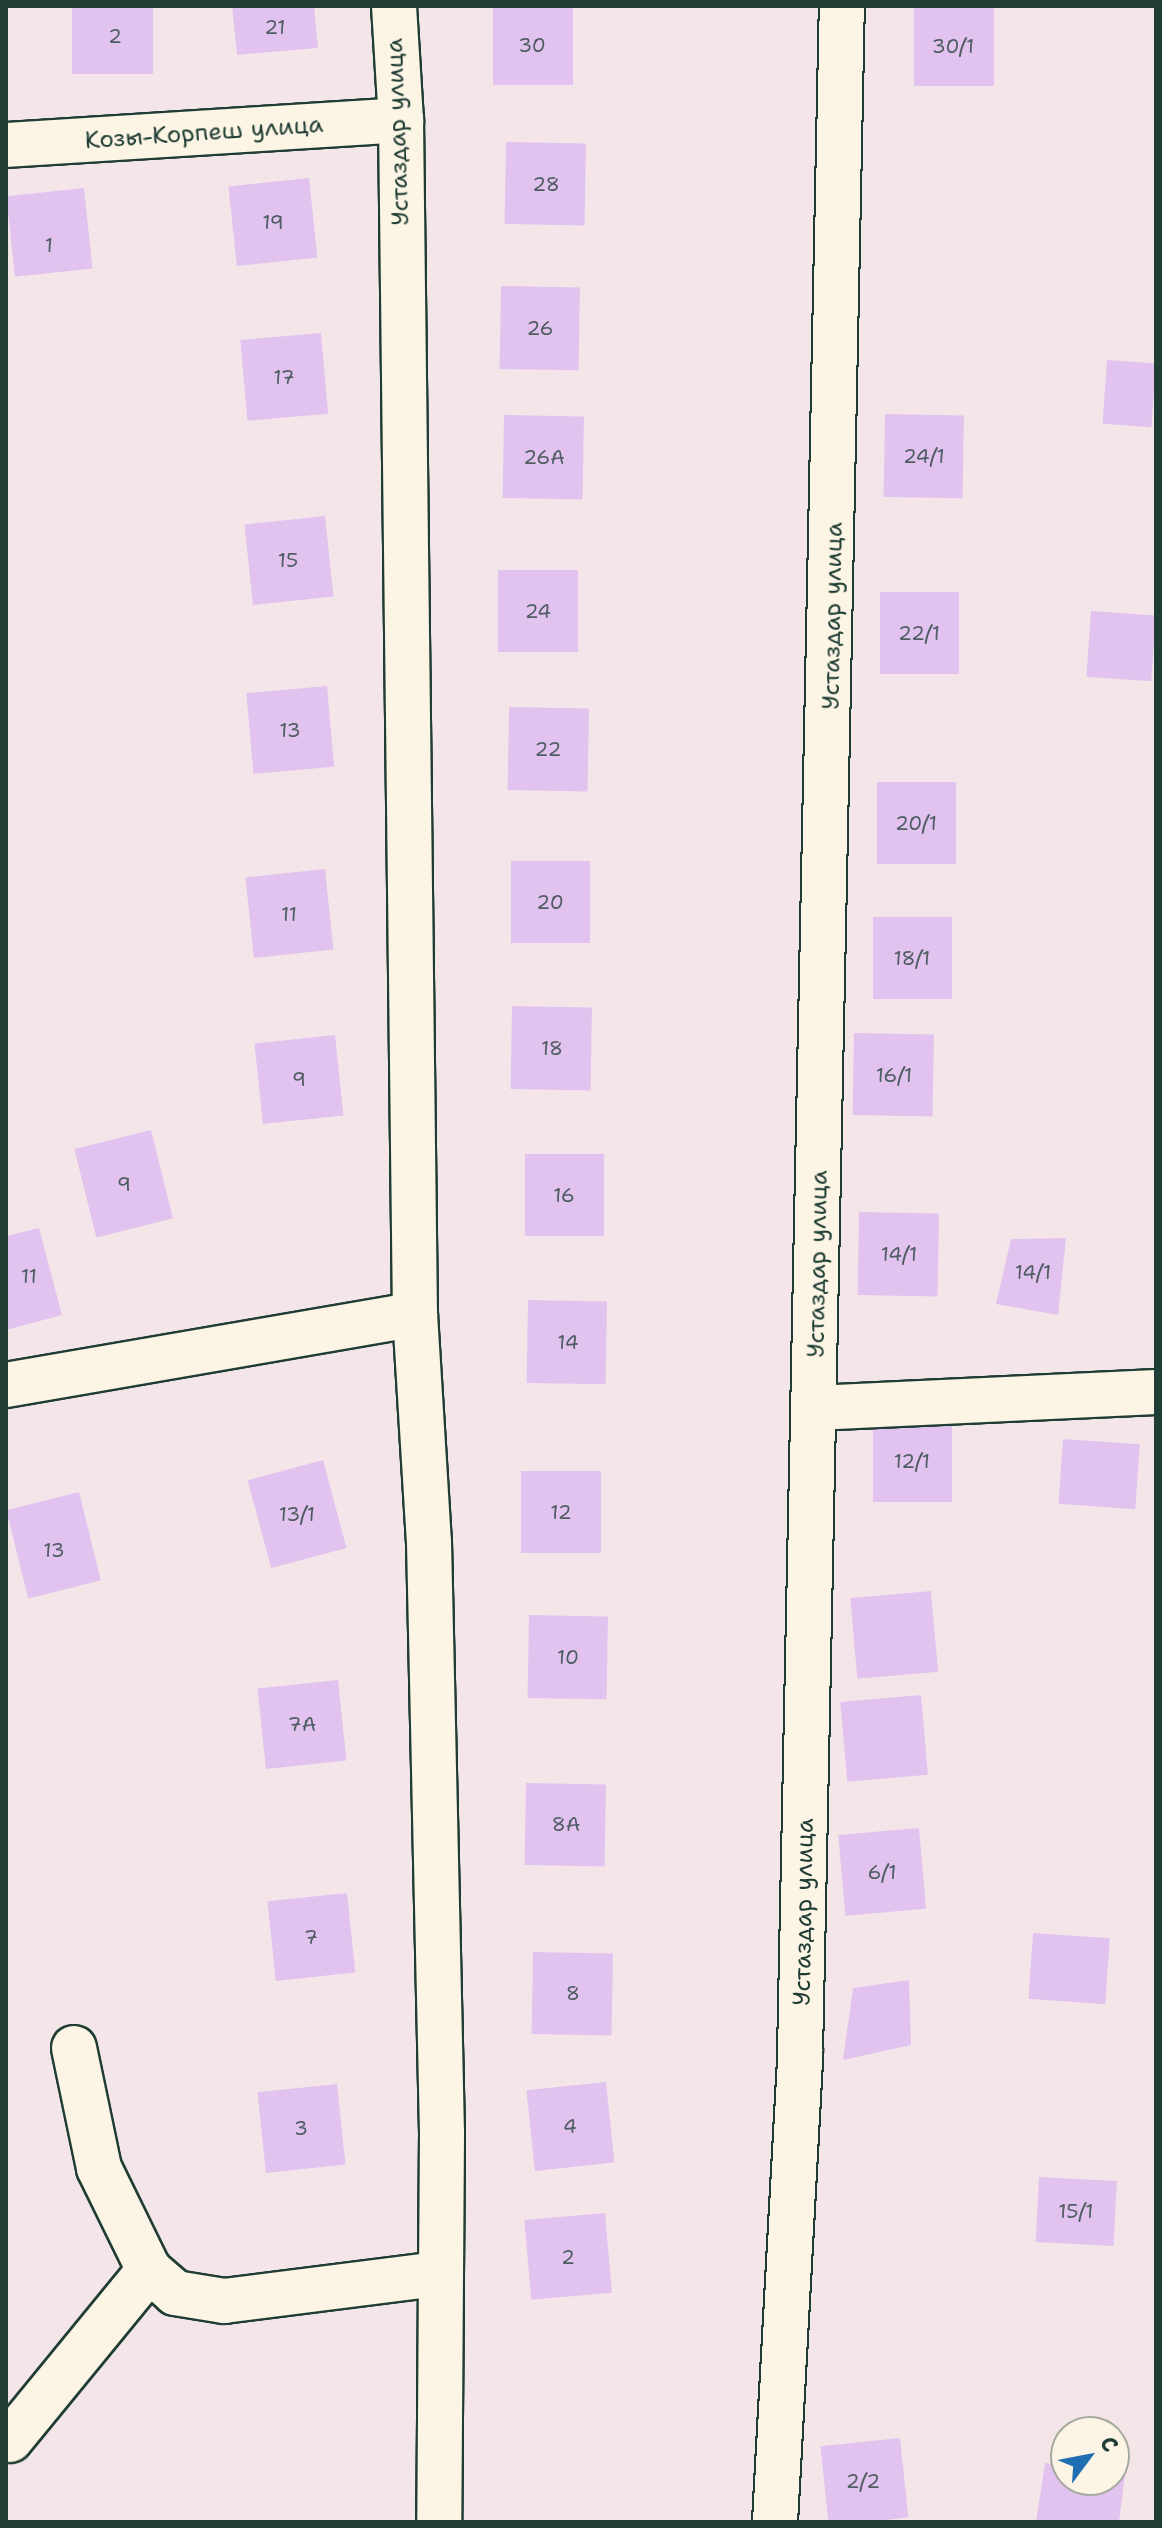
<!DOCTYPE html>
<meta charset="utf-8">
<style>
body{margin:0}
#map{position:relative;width:1162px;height:2528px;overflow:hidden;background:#f4e6e8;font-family:"Shantell Sans",sans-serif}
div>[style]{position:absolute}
.building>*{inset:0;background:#e2c3f0;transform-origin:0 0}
.roads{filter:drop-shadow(2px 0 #1f3d34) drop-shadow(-2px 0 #1f3d34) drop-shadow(0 2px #1f3d34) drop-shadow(0 -2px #1f3d34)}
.minor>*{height:44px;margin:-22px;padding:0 22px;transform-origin:22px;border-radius:22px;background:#fcf5e5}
span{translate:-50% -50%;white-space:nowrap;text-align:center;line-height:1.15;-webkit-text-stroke:8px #fcf5e5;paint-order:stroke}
.number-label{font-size:20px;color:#505e63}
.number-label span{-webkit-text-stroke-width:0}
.street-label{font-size:24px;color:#1f3d34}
.frame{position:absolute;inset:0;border:8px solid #1f3d34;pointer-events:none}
.north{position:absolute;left:1050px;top:2416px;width:80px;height:80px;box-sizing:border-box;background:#fcf5e5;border:2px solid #a4ab9e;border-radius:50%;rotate:58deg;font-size:22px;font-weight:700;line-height:32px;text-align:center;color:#1f3d34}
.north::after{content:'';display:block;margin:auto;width:28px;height:36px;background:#1f6fb2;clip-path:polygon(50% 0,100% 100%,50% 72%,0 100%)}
</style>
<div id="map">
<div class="building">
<i style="left:72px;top:6px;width:81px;height:68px"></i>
<i style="clip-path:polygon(232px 6px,314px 6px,318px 48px,237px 55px)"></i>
<i style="left:493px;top:6px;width:80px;height:79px"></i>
<i style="left:914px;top:6px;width:80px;height:80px"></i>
<i style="left:506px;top:142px;width:80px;height:82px;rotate:1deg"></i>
<i style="left:309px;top:178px;width:80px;height:81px;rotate:84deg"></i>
<i style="left:84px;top:188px;width:81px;height:78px;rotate:84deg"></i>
<i style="left:501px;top:286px;width:79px;height:83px;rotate:1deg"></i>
<i style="left:321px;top:333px;width:81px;height:81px;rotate:85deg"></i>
<i style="left:1107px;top:360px;width:49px;height:64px;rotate:4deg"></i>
<i style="left:885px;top:414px;width:79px;height:83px;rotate:1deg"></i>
<i style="left:504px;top:415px;width:80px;height:83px;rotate:1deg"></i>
<i style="left:325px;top:516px;width:81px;height:81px;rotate:84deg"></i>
<i style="left:498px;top:570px;width:80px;height:82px"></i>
<i style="left:880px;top:592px;width:79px;height:82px"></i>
<i style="left:1091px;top:611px;width:65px;height:66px;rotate:4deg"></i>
<i style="left:327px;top:686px;width:81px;height:81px;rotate:85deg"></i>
<i style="left:509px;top:707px;width:80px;height:83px;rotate:1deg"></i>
<i style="left:877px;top:782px;width:79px;height:82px"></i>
<i style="left:511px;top:861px;width:79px;height:82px"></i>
<i style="left:325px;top:869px;width:81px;height:80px;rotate:84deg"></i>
<i style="left:873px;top:917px;width:79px;height:82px"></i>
<i style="left:512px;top:1006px;width:80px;height:83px;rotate:1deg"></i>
<i style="left:854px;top:1033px;width:80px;height:82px;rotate:1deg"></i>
<i style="left:335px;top:1035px;width:81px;height:81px;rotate:84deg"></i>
<i style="left:151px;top:1130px;width:91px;height:79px;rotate:76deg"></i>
<i style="left:525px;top:1154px;width:79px;height:82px"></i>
<i style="left:859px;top:1212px;width:80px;height:83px;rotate:1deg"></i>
<i style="clip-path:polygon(39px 1228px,62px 1315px,6px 1330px,6px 1236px)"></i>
<i style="clip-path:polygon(1066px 1238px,1058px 1315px,996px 1304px,1011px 1239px)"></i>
<i style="left:528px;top:1300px;width:79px;height:83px;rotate:1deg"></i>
<i style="left:873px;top:1420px;width:79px;height:82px"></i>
<i style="left:1063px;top:1439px;width:77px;height:65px;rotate:4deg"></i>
<i style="left:323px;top:1460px;width:91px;height:78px;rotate:75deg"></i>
<i style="left:521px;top:1471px;width:80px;height:82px"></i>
<i style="left:79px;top:1492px;width:91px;height:75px;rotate:76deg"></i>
<i style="left:931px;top:1591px;width:81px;height:81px;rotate:85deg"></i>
<i style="left:529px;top:1615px;width:79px;height:83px;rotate:1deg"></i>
<i style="left:338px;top:1680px;width:81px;height:81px;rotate:84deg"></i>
<i style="left:921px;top:1695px;width:80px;height:81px;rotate:85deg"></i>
<i style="left:526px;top:1783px;width:80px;height:82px;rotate:1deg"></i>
<i style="left:919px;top:1828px;width:81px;height:81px;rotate:85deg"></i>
<i style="left:347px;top:1893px;width:80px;height:80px;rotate:84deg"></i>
<i style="left:1033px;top:1933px;width:77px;height:66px;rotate:4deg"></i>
<i style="left:533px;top:1952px;width:80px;height:82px;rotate:1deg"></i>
<i style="clip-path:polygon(909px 1980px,911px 2045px,843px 2060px,853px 1988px)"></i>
<i style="left:606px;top:2082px;width:81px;height:80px;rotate:84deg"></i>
<i style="left:337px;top:2084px;width:81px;height:80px;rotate:84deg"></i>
<i style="left:1039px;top:2177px;width:78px;height:65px;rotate:3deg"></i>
<i style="left:605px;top:2213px;width:80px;height:81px;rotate:85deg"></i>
<i style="left:900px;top:2438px;width:80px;height:80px;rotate:84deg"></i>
<i style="clip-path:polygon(1045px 2463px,1066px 2466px,1066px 2480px,1125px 2475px,1119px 2522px,1036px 2522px)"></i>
</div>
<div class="roads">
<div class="minor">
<i style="left:394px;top:6px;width:114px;rotate:86.5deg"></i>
<i style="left:401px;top:120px;width:1194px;rotate:89.33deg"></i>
<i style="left:415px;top:1314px;width:228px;rotate:86.5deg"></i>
<i style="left:429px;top:1542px;width:591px;rotate:88.74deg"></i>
<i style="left:442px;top:2133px;width:389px;rotate:90.4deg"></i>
<i style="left:6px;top:145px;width:396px;rotate:-3.6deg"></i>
<i style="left:6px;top:1385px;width:415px;rotate:-9.8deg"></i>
<i style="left:815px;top:1408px;width:341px;rotate:-2.7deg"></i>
<i style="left:74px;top:2048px;width:123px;rotate:78.2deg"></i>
<i style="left:99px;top:2168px;width:114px;rotate:63.9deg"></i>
<i style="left:149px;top:2270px;width:35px;rotate:41deg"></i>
<i style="left:175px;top:2293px;width:50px;rotate:9.3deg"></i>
<i style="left:224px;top:2301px;width:217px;rotate:-7.2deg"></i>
<i style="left:10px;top:2440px;width:220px;rotate:-50.7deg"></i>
<i style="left:775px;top:2522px;width:469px;rotate:-86.9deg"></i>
<i style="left:800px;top:2054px;width:2048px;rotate:-88.83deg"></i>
</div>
</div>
<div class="number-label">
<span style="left:275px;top:27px">21</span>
<span style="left:115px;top:36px">2</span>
<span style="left:532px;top:45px">30</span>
<span style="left:953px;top:46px">30/1</span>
<span style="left:546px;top:184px">28</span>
<span style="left:273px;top:222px">19</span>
<span style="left:49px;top:245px">1</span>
<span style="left:540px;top:328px">26</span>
<span style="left:284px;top:377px">17</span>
<span style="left:924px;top:456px">24/1</span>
<span style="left:544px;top:457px">26А</span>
<span style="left:288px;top:560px">15</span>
<span style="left:538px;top:611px">24</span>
<span style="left:919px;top:633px">22/1</span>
<span style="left:290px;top:730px">13</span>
<span style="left:548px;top:749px">22</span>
<span style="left:916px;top:823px">20/1</span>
<span style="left:550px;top:902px">20</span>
<span style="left:289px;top:914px">11</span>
<span style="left:912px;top:958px">18/1</span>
<span style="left:552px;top:1048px">18</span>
<span style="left:894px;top:1075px">16/1</span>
<span style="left:299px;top:1079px">9</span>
<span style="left:124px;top:1184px">9</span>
<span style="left:564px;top:1195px">16</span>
<span style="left:899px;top:1254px">14/1</span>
<span style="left:1033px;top:1272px">14/1</span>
<span style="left:29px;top:1276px">11</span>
<span style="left:568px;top:1342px">14</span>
<span style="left:912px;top:1461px">12/1</span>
<span style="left:561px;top:1512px">12</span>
<span style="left:297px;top:1514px">13/1</span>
<span style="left:54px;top:1550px">13</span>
<span style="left:568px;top:1657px">10</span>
<span style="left:302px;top:1724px">7А</span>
<span style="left:566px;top:1824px">8А</span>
<span style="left:882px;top:1872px">6/1</span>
<span style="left:311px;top:1937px">7</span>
<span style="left:573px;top:1993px">8</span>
<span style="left:570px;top:2126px">4</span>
<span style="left:301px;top:2128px">3</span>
<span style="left:1076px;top:2211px">15/1</span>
<span style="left:568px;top:2257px">2</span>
<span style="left:863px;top:2481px">2/2</span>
</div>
<div class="street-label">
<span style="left:398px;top:132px;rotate:-92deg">Устаздар улица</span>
<span style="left:204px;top:133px;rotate:-4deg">Козы-Корпеш улица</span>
<span style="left:833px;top:616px;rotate:-89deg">Устаздар улица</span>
<span style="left:818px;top:1264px;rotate:-89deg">Устаздар улица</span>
<span style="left:804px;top:1912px;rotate:-89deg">Устаздар улица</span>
</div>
<div class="frame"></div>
<div class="north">С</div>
</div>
